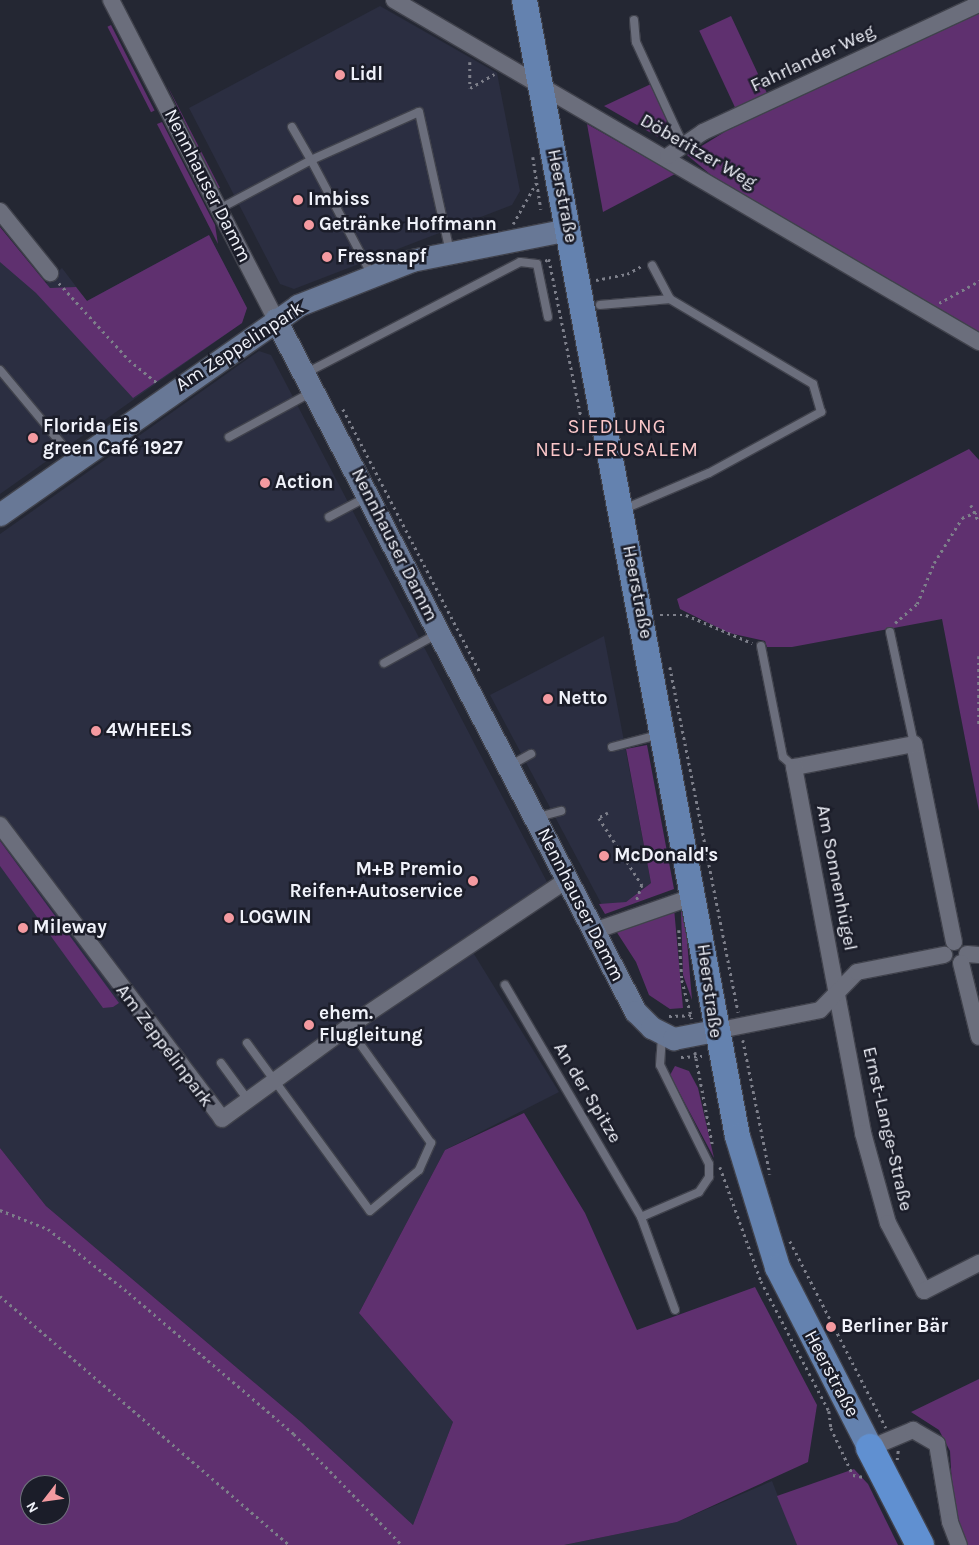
<!DOCTYPE html>
<meta charset="utf-8">
<style>
body{margin:0}
#map{position:relative;width:979px;height:1545px;overflow:hidden;background:#242733;font-family:Karla,sans-serif}
div>[style]{position:absolute}
.built>*{inset:0;background:#2b2e41}
.green>*{inset:0;background:#5f306f;transform-origin:0 0}
.path>*{height:2.5px;margin-top:-1.25px;transform-origin:0;background:repeating-linear-gradient(90deg,#7d7f8a 0 2.5px,transparent 0 6.5px)}
.roads{filter:drop-shadow(1px 0 #40424c) drop-shadow(-1px 0 #40424c) drop-shadow(0 1px #40424c) drop-shadow(0 -1px #40424c)}
.lane>*{height:8px;margin:-4px;padding:0 4px;transform-origin:4px;border-radius:4px;background:#6b6e7c}
.street>*{height:16px;margin:-8px;padding:0 8px;transform-origin:8px;border-radius:8px;background:#6b6e7c}
.secondary>*{height:22px;margin:-11px;padding:0 11px;transform-origin:11px;border-radius:11px;background:#687896}
.primary>*{height:25px;margin:-12.5px;padding:0 12.5px;transform-origin:12.5px;border-radius:12.5px;background:#6482af}
.highway>*{height:28px;margin:-14px;padding:0 14px;transform-origin:14px;border-radius:14px;background:#6090d1}
.dots>*{width:14px;height:14px;translate:-50% -50%;box-sizing:border-box;border:2px solid #1b1d29;border-radius:50%}
span{translate:-50% -50%;white-space:nowrap;text-align:center;line-height:1.15;-webkit-text-stroke:5px #1b1d29;paint-order:stroke}
.street-label{font-size:19px;color:#f0f2fa}
.poi-label{font-size:19px;color:#f0f2fa;font-weight:700}
.left{translate:0 -50%;text-align:left}
.right{translate:-100% -50%;text-align:right}
.neighbourhood-label{font-size:20px;color:#fbc7c9;letter-spacing:1px}
.north{position:absolute;left:20px;top:1475px;width:50px;height:50px;box-sizing:border-box;background:#1b1d29;border:1px solid #70727d;border-radius:50%;rotate:240deg;font-size:14px;font-weight:700;line-height:20px;text-align:center;color:#f0f2fa}
.north::after{content:'';display:block;margin:auto;width:18px;height:22px;background:#f49aa0;clip-path:polygon(50% 0,100% 100%,50% 72%,0 100%)}
</style>
<div id="map">
<div class="built">
<i style="clip-path:polygon(380px 6px,497px 73px,520px 191px,512px 205px,294px 289px,280px 284px,189px 108px)"></i>
<i style="clip-path:polygon(209px 235px,247px 308px,242px 323px,0 494px,0 255px,36px 293px,62px 268px,87px 301px)"></i>
<i style="clip-path:polygon(259px 351px,271px 355px,547px 882px,466px 941px,559px 1092px,445px 1150px,359px 1313px,453px 1422px,413px 1525px,301px 1422px,46px 1206px,0 1148px,0 534px)"></i>
<i style="clip-path:polygon(604px 636px,651px 883px,626px 902px,602px 905px,490px 695px)"></i>
<i style="clip-path:polygon(772px 1481px,797px 1545px,564px 1545px,677px 1522px)"></i>
</div>
<div class="green">
<i style="clip-path:polygon(979px 11px,979px 337px,711px 175px,687px 155px,731px 128px)"></i>
<i style="left:731px;top:16px;width:86px;height:35px;rotate:65deg"></i>
<i style="left:111px;top:25px;width:96px;height:4px;rotate:63deg"></i>
<i style="clip-path:polygon(651px 84px,673px 131px,665px 141px,604px 106px)"></i>
<i style="clip-path:polygon(167px 85px,220px 188px,216px 188px)"></i>
<i style="clip-path:polygon(162px 122px,215px 225px,218px 244px,157px 124px)"></i>
<i style="clip-path:polygon(587px 124px,675px 174px,603px 212px)"></i>
<i style="clip-path:polygon(0 227px,50px 288px,76px 287px,87px 301px,209px 235px,247px 308px,242px 323px,133px 398px,36px 293px,0 262px)"></i>
<i style="clip-path:polygon(969px 449px,979px 460px,979px 811px,942px 619px,792px 647px,767px 647px,765px 641px,729px 633px,680px 609px,677px 599px)"></i>
<i style="clip-path:polygon(647px 745px,674px 889px,605px 914px,599px 904px,626px 902px,651px 883px,626px 749px)"></i>
<i style="clip-path:polygon(0 841px,119px 1003px,113px 1007px,103px 1008px,0 866px)"></i>
<i style="clip-path:polygon(674px 908px,683px 1008px,670px 1009px,649px 995px,636px 962px,616px 931px)"></i>
<i style="clip-path:polygon(681px 911px,685px 917px,692px 1000px,683px 975px)"></i>
<i style="clip-path:polygon(675px 1066px,689px 1071px,698px 1088px,714px 1158px,670px 1075px)"></i>
<i style="clip-path:polygon(evenodd,524px 1113px,585px 1213px,637px 1330px,755px 1287px,817px 1405px,808px 1462px,677px 1522px,564px 1545px,0 1545px,0 1148px,46px 1206px,301px 1422px,413px 1525px,453px 1422px,359px 1313px,445px 1150px,524px 1113px,30px 1485px,60px 1485px,60px 1515px,30px 1515px,30px 1485px)"></i>
<i style="clip-path:polygon(979px 1379px,979px 1545px,965px 1545px,953px 1504px,950px 1451px,939px 1430px,911px 1412px)"></i>
<i style="clip-path:polygon(854px 1469px,868px 1484px,898px 1545px,797px 1545px,777px 1496px)"></i>
</div>
<div class="path">
<i style="left:470px;top:62px;width:26px;rotate:90deg"></i>
<i style="left:470px;top:88px;width:28px;rotate:-30deg"></i>
<i style="left:533px;top:157px;width:53px;rotate:81.3deg"></i>
<i style="left:513px;top:224px;width:47px;rotate:-60.7deg"></i>
<i style="left:545px;top:261px;width:4px;rotate:-27deg"></i>
<i style="left:549px;top:259px;width:165px;rotate:78.5deg"></i>
<i style="left:596px;top:280px;width:32px;rotate:-11deg"></i>
<i style="left:627px;top:274px;width:18px;rotate:-29deg"></i>
<i style="left:59px;top:283px;width:104px;rotate:47.7deg"></i>
<i style="left:129px;top:360px;width:38px;rotate:39deg"></i>
<i style="left:939px;top:303px;width:46px;rotate:-28.8deg"></i>
<i style="left:343px;top:409px;width:297px;rotate:62.5deg"></i>
<i style="left:971px;top:505px;width:19px;rotate:65deg"></i>
<i style="left:660px;top:615px;width:26px"></i>
<i style="left:686px;top:615px;width:72px;rotate:23deg"></i>
<i style="left:895px;top:623px;width:29px;rotate:-41deg"></i>
<i style="left:917px;top:604px;width:44px;rotate:-67.5deg"></i>
<i style="left:934px;top:563px;width:53px;rotate:-58.1deg"></i>
<i style="left:962px;top:518px;width:18px;rotate:-22deg"></i>
<i style="left:979px;top:656px;width:69px;rotate:90deg"></i>
<i style="left:670px;top:667px;width:352px;rotate:78.8deg"></i>
<i style="left:608px;top:813px;width:10px;rotate:151deg"></i>
<i style="left:599px;top:818px;width:80px;rotate:57.3deg"></i>
<i style="left:642px;top:885px;width:18px;rotate:109deg"></i>
<i style="left:679px;top:930px;width:50px;rotate:86.6deg"></i>
<i style="left:682px;top:980px;width:40px;rotate:75.6deg"></i>
<i style="left:669px;top:1016px;width:24px;rotate:-2deg"></i>
<i style="left:743px;top:1040px;width:137px;rotate:78.6deg"></i>
<i style="left:695px;top:1052px;width:97px;rotate:79.3deg"></i>
<i style="left:681px;top:1057px;width:21px;rotate:-3deg"></i>
<i style="left:720px;top:1167px;width:121px;rotate:70.2deg"></i>
<i style="left:761px;top:1281px;width:147px;rotate:62.4deg"></i>
<i style="left:829px;top:1411px;width:17px;rotate:83deg"></i>
<i style="left:831px;top:1428px;width:52px;rotate:64.9deg"></i>
<i style="left:853px;top:1475px;width:11px;rotate:10deg"></i>
<i style="left:0;top:1210px;width:52px;rotate:21.6deg"></i>
<i style="left:48px;top:1229px;width:103px;rotate:38.3deg"></i>
<i style="left:129px;top:1293px;width:217px;rotate:40.5deg"></i>
<i style="left:294px;top:1434px;width:155px;rotate:45.8deg"></i>
<i style="left:790px;top:1241px;width:210px;rotate:62.8deg"></i>
<i style="left:0;top:1296px;width:382px;rotate:40.7deg"></i>
<i style="left:897px;top:1460px;width:10px;rotate:-84deg"></i>
</div>
<div class="roads">
<div class="lane">
<i style="left:634px;top:20px;width:22px;rotate:85deg"></i>
<i style="left:636px;top:42px;width:112px;rotate:65.3deg"></i>
<i style="left:292px;top:127px;width:38px;rotate:60deg"></i>
<i style="left:311px;top:160px;width:118px;rotate:-24deg"></i>
<i style="left:419px;top:112px;width:143px;rotate:77.5deg"></i>
<i style="left:219px;top:209px;width:104px;rotate:-28deg"></i>
<i style="left:311px;top:160px;width:130px;rotate:62.1deg"></i>
<i style="left:600px;top:305px;width:70px;rotate:-4.9deg"></i>
<i style="left:0;top:370px;width:117px;rotate:50.2deg"></i>
<i style="left:306px;top:373px;width:241px;rotate:-27.4deg"></i>
<i style="left:520px;top:262px;width:17px;rotate:7deg"></i>
<i style="left:537px;top:264px;width:54px;rotate:78.3deg"></i>
<i style="left:229px;top:437px;width:94px;rotate:-28.5deg"></i>
<i style="left:624px;top:509px;width:92px;rotate:-23deg"></i>
<i style="left:709px;top:473px;width:128px;rotate:-28.6deg"></i>
<i style="left:821px;top:412px;width:29px;rotate:-106deg"></i>
<i style="left:813px;top:384px;width:166px;rotate:-149.3deg"></i>
<i style="left:670px;top:299px;width:38px;rotate:-118deg"></i>
<i style="left:329px;top:517px;width:43px;rotate:-27.8deg"></i>
<i style="left:890px;top:632px;width:115px;rotate:77.9deg"></i>
<i style="left:761px;top:646px;width:113px;rotate:78.8deg"></i>
<i style="left:783px;top:757px;width:15px;rotate:42deg"></i>
<i style="left:384px;top:663px;width:60px;rotate:-28.7deg"></i>
<i style="left:612px;top:747px;width:48px;rotate:-14.6deg"></i>
<i style="left:511px;top:765px;width:23px;rotate:-29deg"></i>
<i style="left:538px;top:817px;width:24px;rotate:-15deg"></i>
<i style="left:505px;top:985px;width:269px;rotate:59.6deg"></i>
<i style="left:641px;top:1217px;width:99px;rotate:69.9deg"></i>
<i style="left:247px;top:1043px;width:208px;rotate:53.8deg"></i>
<i style="left:370px;top:1211px;width:64px;rotate:-39.9deg"></i>
<i style="left:419px;top:1170px;width:30px;rotate:-66deg"></i>
<i style="left:431px;top:1143px;width:143px;rotate:-125.6deg"></i>
<i style="left:221px;top:1063px;width:46px;rotate:53.9deg"></i>
<i style="left:641px;top:1217px;width:63px;rotate:-23.3deg"></i>
<i style="left:699px;top:1192px;width:18px;rotate:-56deg"></i>
<i style="left:709px;top:1177px;width:13px;rotate:-90deg"></i>
<i style="left:709px;top:1164px;width:110px;rotate:-116.3deg"></i>
<i style="left:660px;top:1065px;width:28px;rotate:-86deg"></i>
</div>
<div class="street">
<i style="left:111px;top:0;width:360px;rotate:62.7deg"></i>
<i style="left:394px;top:0;width:678px;rotate:30.31deg"></i>
<i style="left:668px;top:156px;width:42px;rotate:-34.4deg"></i>
<i style="left:703px;top:132px;width:304px;rotate:-24.9deg"></i>
<i style="left:0;top:211px;width:80px;rotate:51.1deg"></i>
<i style="left:0;top:825px;width:368px;rotate:52.9deg"></i>
<i style="left:222px;top:1119px;width:156px;rotate:-36.1deg"></i>
<i style="left:348px;top:1027px;width:265px;rotate:-33.9deg"></i>
<i style="left:594px;top:931px;width:107px;rotate:-19.1deg"></i>
<i style="left:954px;top:942px;width:202px;rotate:-101.4deg"></i>
<i style="left:914px;top:744px;width:122px;rotate:169.1deg"></i>
<i style="left:794px;top:767px;width:372px;rotate:79.3deg"></i>
<i style="left:863px;top:1133px;width:93px;rotate:74.5deg"></i>
<i style="left:888px;top:1223px;width:77px;rotate:62.1deg"></i>
<i style="left:924px;top:1291px;width:62px;rotate:-27deg"></i>
<i style="left:967px;top:954px;width:12px;rotate:5deg"></i>
<i style="left:961px;top:963px;width:76px;rotate:76.3deg"></i>
<i style="left:715px;top:1031px;width:107px;rotate:-11.3deg"></i>
<i style="left:820px;top:1010px;width:53px;rotate:-45.8deg"></i>
<i style="left:857px;top:972px;width:89px;rotate:-11.1deg"></i>
<i style="left:870px;top:1448px;width:47px;rotate:-22.7deg"></i>
<i style="left:913px;top:1430px;width:28px;rotate:30deg"></i>
<i style="left:937px;top:1444px;width:79px;rotate:80.5deg"></i>
<i style="left:950px;top:1522px;width:25px;rotate:69deg"></i>
</div>
<div class="secondary">
<i style="left:276px;top:320px;width:780px;rotate:62.52deg"></i>
<i style="left:636px;top:1012px;width:23px;rotate:45deg"></i>
<i style="left:652px;top:1028px;width:25px;rotate:27deg"></i>
<i style="left:674px;top:1039px;width:42px;rotate:-11deg"></i>
<i style="left:0;top:515px;width:364px;rotate:-35deg"></i>
<i style="left:298px;top:306px;width:123px;rotate:-21.5deg"></i>
<i style="left:412px;top:261px;width:159px;rotate:-11.2deg"></i>
</div>
<div class="primary">
<i style="left:524px;top:0;width:1156px;rotate:79.38deg"></i>
<i style="left:737px;top:1136px;width:137px;rotate:73deg"></i>
<i style="left:777px;top:1267px;width:203px;rotate:62.8deg"></i>
</div>
<div class="highway">
<i style="left:870px;top:1448px;width:109px;rotate:62.7deg"></i>
</div>
</div>
<div class="dots">
<i style="left:340px;top:75px;background:#f49aa0"></i>
<i style="left:298px;top:200px;background:#f49aa0"></i>
<i style="left:309px;top:225px;background:#f49aa0"></i>
<i style="left:327px;top:257px;background:#f49aa0"></i>
<i style="left:33px;top:438px;background:#f49aa0"></i>
<i style="left:265px;top:483px;background:#f49aa0"></i>
<i style="left:548px;top:699px;background:#f49aa0"></i>
<i style="left:96px;top:731px;background:#f49aa0"></i>
<i style="left:604px;top:856px;background:#f49aa0"></i>
<i style="left:473px;top:881px;background:#f49aa0"></i>
<i style="left:229px;top:918px;background:#f49aa0"></i>
<i style="left:23px;top:928px;background:#f49aa0"></i>
<i style="left:309px;top:1025px;background:#f49aa0"></i>
<i style="left:831px;top:1327px;background:#f49aa0"></i>
</div>
<div class="street-label">
<span style="left:813px;top:59px;rotate:-25deg">Fahrlander Weg</span>
<span style="left:698px;top:152px;rotate:30deg">Döberitzer Weg</span>
<span style="left:207px;top:186px;rotate:63deg">Nennhauser Damm</span>
<span style="left:562px;top:196px;rotate:79deg">Heerstraße</span>
<span style="left:240px;top:347px;rotate:-33deg">Am Zeppelinpark</span>
<span style="left:394px;top:545px;rotate:63deg">Nennhauser Damm</span>
<span style="left:637px;top:592px;rotate:79deg">Heerstraße</span>
<span style="left:836px;top:878px;rotate:79deg">Am Sonnenhügel</span>
<span style="left:580px;top:905px;rotate:63deg">Nennhauser Damm</span>
<span style="left:709px;top:991px;rotate:82deg">Heerstraße</span>
<span style="left:164px;top:1046px;rotate:53deg">Am Zeppelinpark</span>
<span style="left:587px;top:1093px;rotate:59deg">An der Spitze</span>
<span style="left:887px;top:1129px;rotate:77deg">Ernst-Lange-Straße</span>
<span style="left:831px;top:1374px;rotate:62deg">Heerstraße</span>
</div>
<div class="poi-label">
<span class="left" style="left:350px;top:75px">Lidl</span>
<span class="left" style="left:308px;top:200px">Imbiss</span>
<span class="left" style="left:319px;top:225px">Getränke Hoffmann</span>
<span class="left" style="left:337px;top:257px">Fressnapf</span>
<span class="left" style="left:43px;top:438px">Florida Eis<br>green Café 1927</span>
<span class="left" style="left:275px;top:483px">Action</span>
<span class="left" style="left:558px;top:699px">Netto</span>
<span class="left" style="left:106px;top:731px">4WHEELS</span>
<span class="left" style="left:614px;top:856px">McDonald's</span>
<span class="right" style="left:463px;top:881px">M+B Premio<br>Reifen+Autoservice</span>
<span class="left" style="left:239px;top:918px">LOGWIN</span>
<span class="left" style="left:33px;top:928px">Mileway</span>
<span class="left" style="left:319px;top:1025px">ehem.<br>Flugleitung</span>
<span class="left" style="left:841px;top:1327px">Berliner Bär</span>
</div>
<div class="neighbourhood-label">
<span style="left:617px;top:438px">SIEDLUNG<br>NEU-JERUSALEM</span>
</div>
<div class="north">N</div>
</div>
